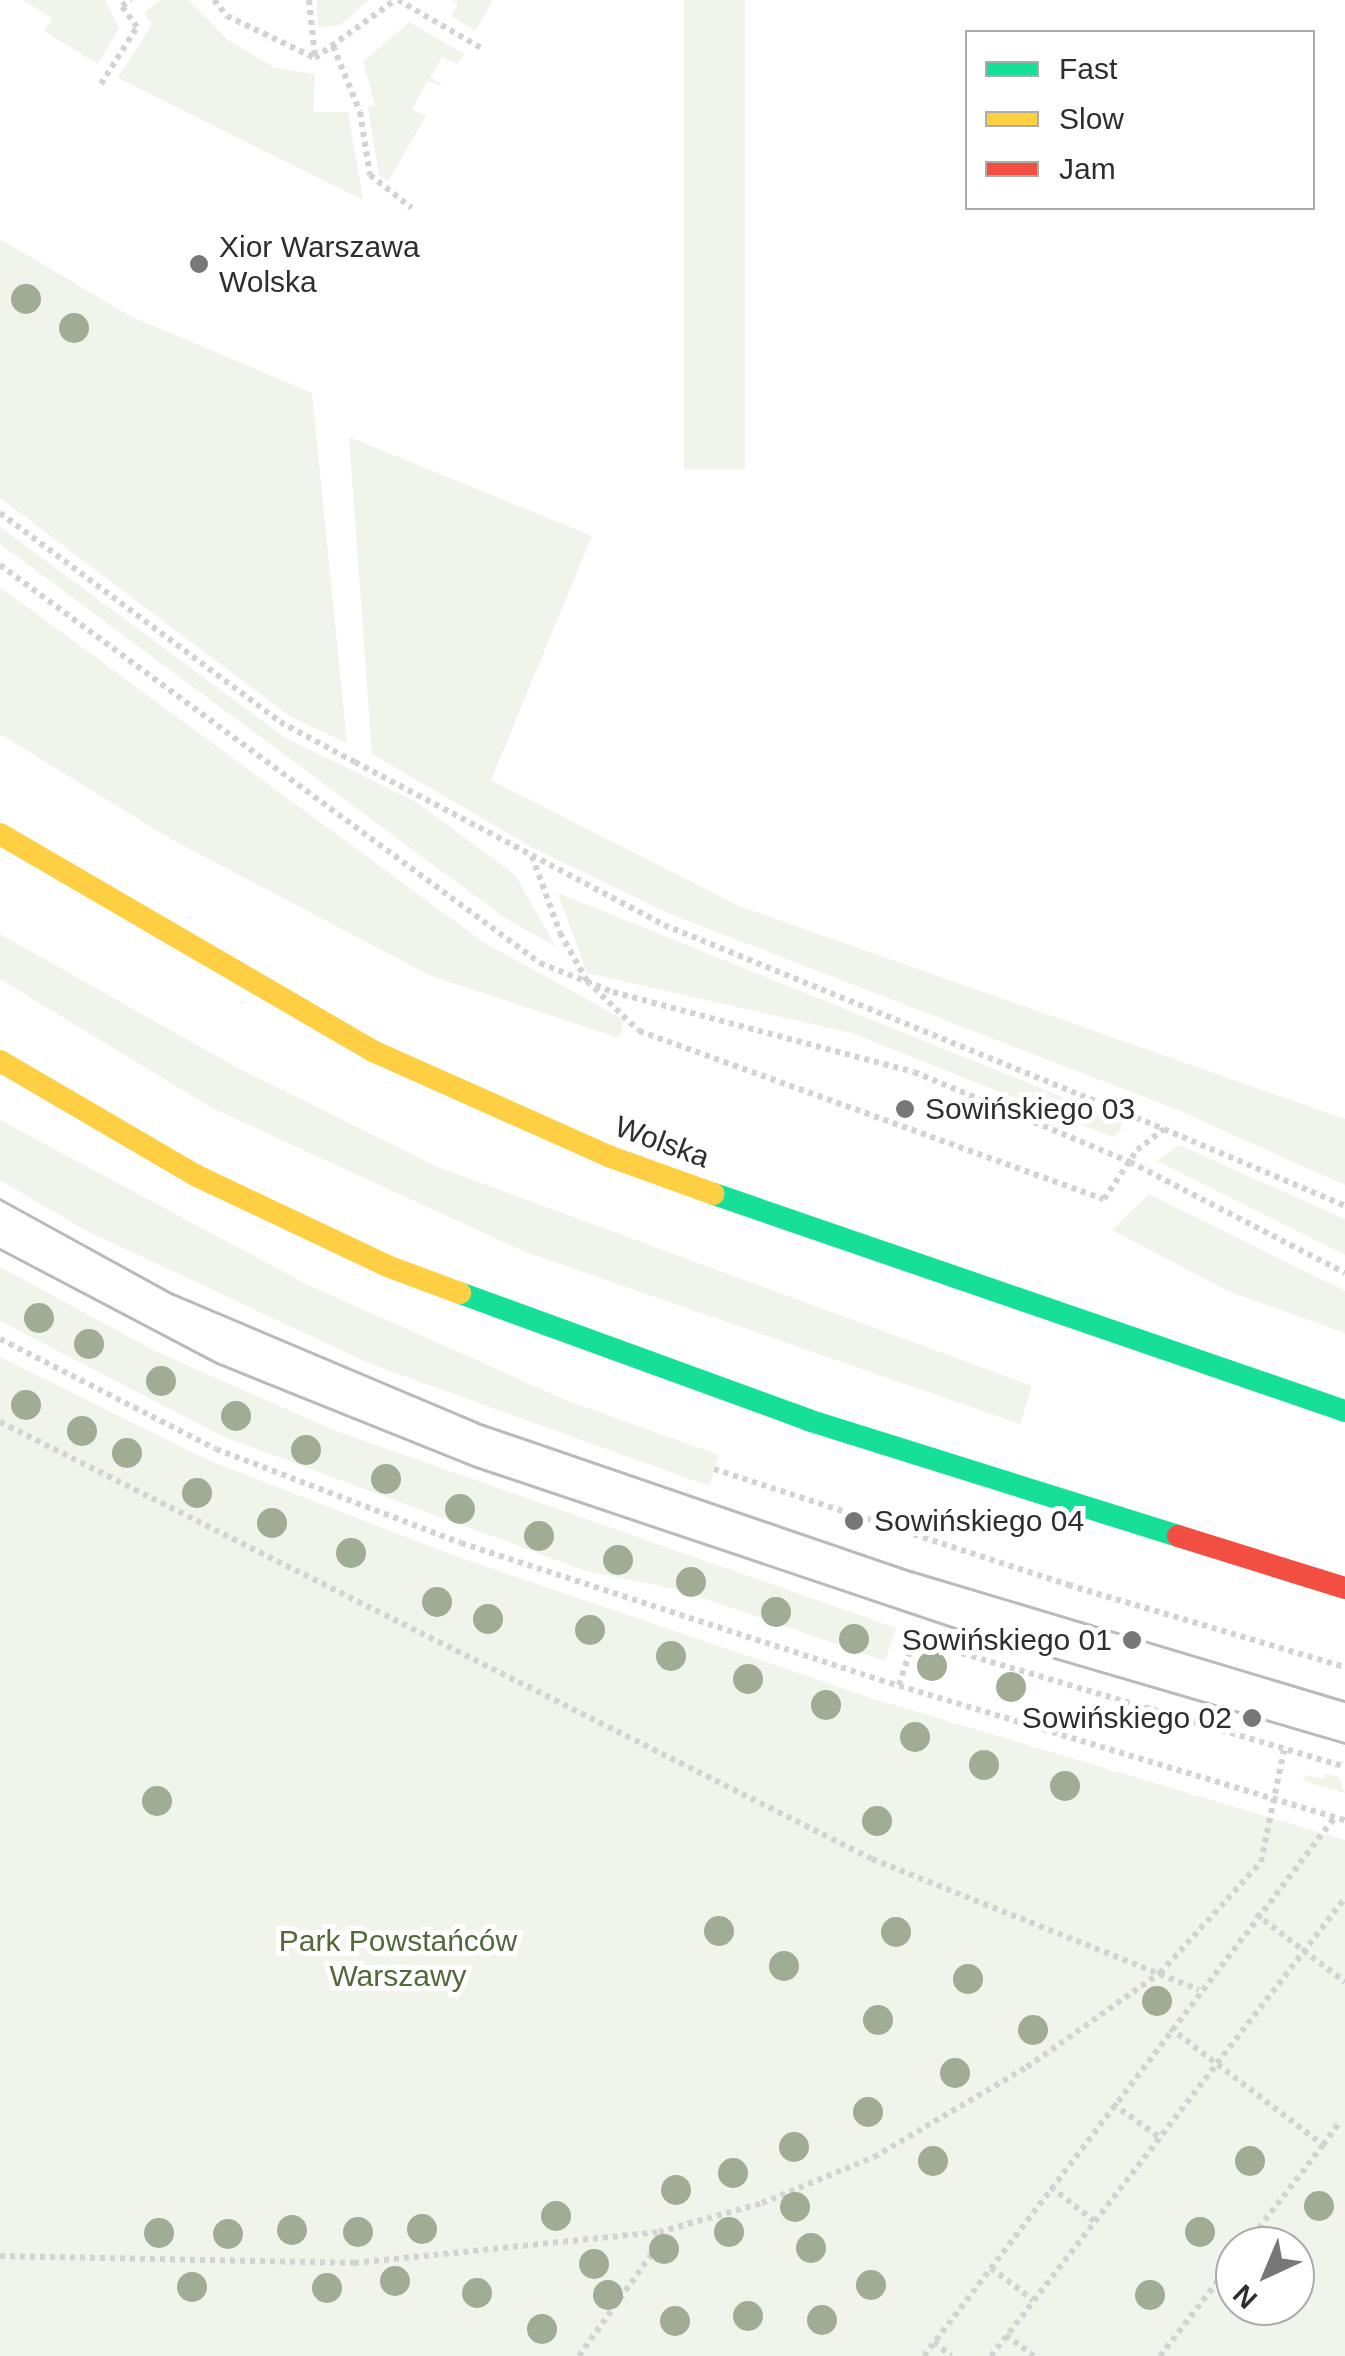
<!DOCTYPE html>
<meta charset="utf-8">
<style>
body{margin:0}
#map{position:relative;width:1345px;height:2356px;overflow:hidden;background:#fff;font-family:Helvetica,sans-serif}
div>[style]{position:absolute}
.green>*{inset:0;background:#f0f4eb;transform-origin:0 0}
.path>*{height:6px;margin-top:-3px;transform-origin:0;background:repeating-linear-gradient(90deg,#d3d3d3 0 5px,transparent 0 10px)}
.fast>*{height:22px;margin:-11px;padding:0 11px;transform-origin:11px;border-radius:11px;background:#16e098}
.slow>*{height:22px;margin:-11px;padding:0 11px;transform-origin:11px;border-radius:11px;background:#ffcf43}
.jam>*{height:22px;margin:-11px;padding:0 11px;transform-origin:11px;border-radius:11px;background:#f24e42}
.tram>*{height:2.5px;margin:-1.25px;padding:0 1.25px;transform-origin:1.25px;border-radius:1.25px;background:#bababa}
.trees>*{width:30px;height:30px;margin:-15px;border-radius:50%;background:#a0ac93}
.dots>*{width:28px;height:28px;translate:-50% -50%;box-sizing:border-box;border:5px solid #fff;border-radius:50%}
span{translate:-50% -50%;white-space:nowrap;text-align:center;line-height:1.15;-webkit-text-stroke:10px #fff;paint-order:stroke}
.poi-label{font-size:30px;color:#2e2e2e}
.left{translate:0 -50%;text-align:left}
.right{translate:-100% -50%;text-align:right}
.street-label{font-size:30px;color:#2e2e2e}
.park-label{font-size:30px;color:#52693b}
.legend{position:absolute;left:965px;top:30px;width:350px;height:180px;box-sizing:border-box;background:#fff;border:2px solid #ababab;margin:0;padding:12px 18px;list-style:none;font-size:30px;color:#2e2e2e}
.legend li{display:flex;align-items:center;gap:20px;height:50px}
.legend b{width:50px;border:2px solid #ababab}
.north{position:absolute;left:1215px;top:2226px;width:100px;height:100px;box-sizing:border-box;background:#fff;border:2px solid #ababab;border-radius:50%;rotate:224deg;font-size:28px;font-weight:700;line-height:40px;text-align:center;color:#2e2e2e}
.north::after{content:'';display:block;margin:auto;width:35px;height:45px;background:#777;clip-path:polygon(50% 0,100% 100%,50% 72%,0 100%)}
</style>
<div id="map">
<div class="green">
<i style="clip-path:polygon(23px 0,105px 0,119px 28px,98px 64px,44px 31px,52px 18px)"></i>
<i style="clip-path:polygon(160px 0,189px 0,228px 40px,275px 68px,315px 74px,313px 112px,348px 112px,363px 200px,118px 78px,152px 24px,144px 13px)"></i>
<i style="clip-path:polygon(317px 0,369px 0,340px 25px,318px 28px)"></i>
<i style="clip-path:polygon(452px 0,493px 0,475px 31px,451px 16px,458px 4px)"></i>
<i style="left:684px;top:0;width:61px;height:469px"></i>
<i style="clip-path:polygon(409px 22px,464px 54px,457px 64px,442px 57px,430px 77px,444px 86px,427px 82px,412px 109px,426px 116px,388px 181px,379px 175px,368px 107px,375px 105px,363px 62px)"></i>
<i style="clip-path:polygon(0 239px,130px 316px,312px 393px,347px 743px,291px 717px,0 498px)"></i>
<i style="clip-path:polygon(349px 437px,592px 536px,491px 780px,741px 907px,1345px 1119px,1345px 1185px,1173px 1108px,670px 914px,533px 848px,372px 754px)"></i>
<i style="clip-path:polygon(0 527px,284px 737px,416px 802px,515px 875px,556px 947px,505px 918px,0 544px)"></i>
<i style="clip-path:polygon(0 587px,483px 942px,624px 1020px,619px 1038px,431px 976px,171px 839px,0 734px)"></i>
<i style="clip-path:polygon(558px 893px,1122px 1121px,1121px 1130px,1113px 1137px,852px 1033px,587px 973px)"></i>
<i style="clip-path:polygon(0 934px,236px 1067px,440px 1168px,1032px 1386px,1020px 1424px,523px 1251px,212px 1108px,0 979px)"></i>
<i style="clip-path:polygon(0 1120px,308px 1285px,568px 1401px,719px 1455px,709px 1486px,368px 1363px,85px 1230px,0 1180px)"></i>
<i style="clip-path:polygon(1179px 1145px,1345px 1219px,1345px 1255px,1157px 1161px)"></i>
<i style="clip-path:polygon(1149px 1194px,1345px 1291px,1345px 1333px,1228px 1291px,1112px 1230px)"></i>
<i style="clip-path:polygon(0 1267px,157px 1352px,336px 1431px,896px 1628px,885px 1661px,680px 1590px,586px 1571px,224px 1437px,0 1321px)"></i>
<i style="clip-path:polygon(evenodd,0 1357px,210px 1461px,455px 1556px,874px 1699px,1345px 1840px,1345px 2356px,0 2356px,0 1357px,1235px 2246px,1295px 2246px,1295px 2306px,1235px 2306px,1235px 2246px)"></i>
<i style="clip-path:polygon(1325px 1773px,1339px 1777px,1345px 1793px,1303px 1781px,1305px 1775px,1324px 1779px)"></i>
</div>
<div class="path">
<i style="left:214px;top:0;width:21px;rotate:51deg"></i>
<i style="left:227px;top:16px;width:98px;rotate:25.5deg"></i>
<i style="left:315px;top:58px;width:99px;rotate:-35.9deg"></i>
<i style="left:309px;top:0;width:57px;rotate:84deg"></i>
<i style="left:398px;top:0;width:98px;rotate:30deg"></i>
<i style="left:333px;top:46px;width:71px;rotate:67.8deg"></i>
<i style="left:360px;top:112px;width:64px;rotate:81deg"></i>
<i style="left:370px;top:175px;width:53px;rotate:38.2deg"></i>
<i style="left:101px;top:84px;width:67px;rotate:-57.7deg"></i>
<i style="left:137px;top:27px;width:26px;rotate:-126deg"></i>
<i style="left:122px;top:6px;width:11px;rotate:-34deg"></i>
<i style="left:0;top:513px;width:349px;rotate:36.7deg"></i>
<i style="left:280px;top:722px;width:85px;rotate:28.1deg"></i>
<i style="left:355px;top:762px;width:349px;rotate:27.8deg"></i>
<i style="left:664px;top:925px;width:540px;rotate:22.2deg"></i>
<i style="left:0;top:565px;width:671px;rotate:36.39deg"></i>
<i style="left:540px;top:963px;width:79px;rotate:21.7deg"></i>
<i style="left:613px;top:992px;width:311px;rotate:14.9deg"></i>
<i style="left:914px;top:1072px;width:234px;rotate:22.6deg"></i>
<i style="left:1130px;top:1162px;width:242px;rotate:27.3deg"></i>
<i style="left:532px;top:856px;width:82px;rotate:70deg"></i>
<i style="left:560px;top:933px;width:55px;rotate:60.6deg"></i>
<i style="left:587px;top:981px;width:72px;rotate:43.9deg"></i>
<i style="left:639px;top:1031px;width:494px;rotate:19.9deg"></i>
<i style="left:1104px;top:1199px;width:59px;rotate:-56deg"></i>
<i style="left:1137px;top:1150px;width:34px;rotate:-38deg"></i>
<i style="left:1164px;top:1129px;width:197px;rotate:23deg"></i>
<i style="left:0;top:1339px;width:242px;rotate:27deg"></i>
<i style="left:216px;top:1449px;width:262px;rotate:21deg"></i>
<i style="left:461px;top:1543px;width:441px;rotate:18.1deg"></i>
<i style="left:880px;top:1680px;width:486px;rotate:16.8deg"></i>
<i style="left:0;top:1422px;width:975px;rotate:26.62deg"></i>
<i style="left:872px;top:1859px;width:352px;rotate:21.8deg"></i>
<i style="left:714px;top:1469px;width:373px;rotate:18.1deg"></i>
<i style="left:1068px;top:1585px;width:289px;rotate:16.5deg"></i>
<i style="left:899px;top:1685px;width:48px;rotate:-71.9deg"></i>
<i style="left:914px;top:1639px;width:450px;rotate:16.5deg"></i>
<i style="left:1256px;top:1914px;width:112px;rotate:37.4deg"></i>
<i style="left:1170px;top:2028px;width:193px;rotate:37.4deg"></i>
<i style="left:1323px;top:2145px;width:128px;rotate:127.7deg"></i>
<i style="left:1113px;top:2104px;width:57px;rotate:35.7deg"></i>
<i style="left:1323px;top:2145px;width:27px;rotate:-54deg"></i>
<i style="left:1051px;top:2187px;width:55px;rotate:38.3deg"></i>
<i style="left:0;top:2256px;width:354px;rotate:1.1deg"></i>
<i style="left:354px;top:2263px;width:307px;rotate:-5.8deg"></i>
<i style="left:659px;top:2232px;width:107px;rotate:-15.7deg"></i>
<i style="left:762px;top:2203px;width:121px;rotate:-22.3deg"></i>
<i style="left:874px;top:2157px;width:178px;rotate:-30.5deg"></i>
<i style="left:1027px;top:2067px;width:163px;rotate:-35.3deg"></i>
<i style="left:1160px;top:1973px;width:150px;rotate:-47.7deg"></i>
<i style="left:1261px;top:1862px;width:114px;rotate:-78.4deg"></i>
<i style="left:991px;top:2268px;width:53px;rotate:37.3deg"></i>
<i style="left:1006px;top:2335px;width:35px;rotate:37deg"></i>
<i style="left:934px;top:2342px;width:22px;rotate:39deg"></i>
<i style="left:579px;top:2356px;width:140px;rotate:-54.6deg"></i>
<i style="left:660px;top:2242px;width:10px;rotate:-96deg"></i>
<i style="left:924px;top:2356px;width:678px;rotate:-52.67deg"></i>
<i style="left:991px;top:2356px;width:579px;rotate:-52.3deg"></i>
<i style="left:1160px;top:2356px;width:123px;rotate:-52.3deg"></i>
</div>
<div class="fast">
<i style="left:714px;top:1194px;width:667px;rotate:18.98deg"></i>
<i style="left:460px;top:1293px;width:370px;rotate:20deg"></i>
<i style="left:808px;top:1420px;width:388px;rotate:17.4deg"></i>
</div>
<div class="slow">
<i style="left:0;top:834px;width:434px;rotate:30.2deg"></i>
<i style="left:375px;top:1052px;width:258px;rotate:24deg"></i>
<i style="left:611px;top:1157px;width:109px;rotate:19.8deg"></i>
<i style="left:0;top:1061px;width:228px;rotate:30.3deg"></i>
<i style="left:197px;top:1176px;width:210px;rotate:25.3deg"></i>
<i style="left:387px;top:1266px;width:78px;rotate:20.3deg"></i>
</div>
<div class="jam">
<i style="left:1178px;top:1536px;width:175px;rotate:17.3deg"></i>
</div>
<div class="tram">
<i style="left:0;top:1199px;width:197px;rotate:28.8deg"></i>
<i style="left:173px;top:1294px;width:331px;rotate:22.9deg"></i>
<i style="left:478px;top:1423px;width:458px;rotate:18.9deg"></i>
<i style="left:911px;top:1571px;width:453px;rotate:16.7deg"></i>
<i style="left:0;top:1249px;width:245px;rotate:27.7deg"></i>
<i style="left:217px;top:1363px;width:276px;rotate:21.9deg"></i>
<i style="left:473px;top:1466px;width:534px;rotate:18.57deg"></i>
<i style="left:979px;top:1636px;width:381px;rotate:16.3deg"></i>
</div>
<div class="trees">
<i style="left:26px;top:299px"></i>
<i style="left:74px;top:328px"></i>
<i style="left:39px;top:1318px"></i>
<i style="left:89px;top:1344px"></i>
<i style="left:161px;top:1381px"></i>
<i style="left:26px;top:1405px"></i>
<i style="left:236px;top:1416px"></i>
<i style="left:82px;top:1431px"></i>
<i style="left:306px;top:1450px"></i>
<i style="left:127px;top:1453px"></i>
<i style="left:386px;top:1479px"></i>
<i style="left:197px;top:1493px"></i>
<i style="left:460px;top:1509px"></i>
<i style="left:272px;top:1523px"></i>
<i style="left:539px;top:1536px"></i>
<i style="left:351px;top:1553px"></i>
<i style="left:618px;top:1560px"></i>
<i style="left:691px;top:1582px"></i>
<i style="left:437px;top:1602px"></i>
<i style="left:776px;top:1612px"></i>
<i style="left:488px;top:1619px"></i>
<i style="left:590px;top:1630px"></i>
<i style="left:854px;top:1639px"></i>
<i style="left:671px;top:1656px"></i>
<i style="left:932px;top:1666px"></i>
<i style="left:748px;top:1679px"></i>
<i style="left:1011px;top:1687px"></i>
<i style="left:826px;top:1705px"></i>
<i style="left:915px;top:1737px"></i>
<i style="left:984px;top:1765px"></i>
<i style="left:1065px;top:1786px"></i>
<i style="left:157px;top:1801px"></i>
<i style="left:877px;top:1821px"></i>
<i style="left:719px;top:1931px"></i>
<i style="left:896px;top:1932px"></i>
<i style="left:784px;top:1966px"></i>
<i style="left:968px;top:1979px"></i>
<i style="left:1157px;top:2001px"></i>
<i style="left:878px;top:2020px"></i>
<i style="left:1033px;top:2030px"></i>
<i style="left:955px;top:2073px"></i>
<i style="left:868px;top:2112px"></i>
<i style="left:794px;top:2147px"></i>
<i style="left:933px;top:2161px"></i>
<i style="left:1250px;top:2161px"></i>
<i style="left:733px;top:2173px"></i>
<i style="left:676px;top:2190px"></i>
<i style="left:1319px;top:2206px"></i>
<i style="left:795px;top:2207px"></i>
<i style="left:556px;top:2216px"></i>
<i style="left:422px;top:2229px"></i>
<i style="left:292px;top:2230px"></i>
<i style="left:358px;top:2232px"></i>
<i style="left:729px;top:2232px"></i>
<i style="left:1200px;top:2232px"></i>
<i style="left:159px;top:2233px"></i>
<i style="left:228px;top:2234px"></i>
<i style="left:811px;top:2248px"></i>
<i style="left:664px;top:2249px"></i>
<i style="left:594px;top:2264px"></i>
<i style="left:395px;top:2281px"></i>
<i style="left:871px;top:2285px"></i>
<i style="left:192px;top:2287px"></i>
<i style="left:327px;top:2288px"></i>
<i style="left:477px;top:2293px"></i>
<i style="left:608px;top:2295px"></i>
<i style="left:1150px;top:2295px"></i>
<i style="left:748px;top:2316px"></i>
<i style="left:822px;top:2320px"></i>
<i style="left:675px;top:2321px"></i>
<i style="left:542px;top:2329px"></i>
</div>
<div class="dots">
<i style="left:199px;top:264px;background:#777"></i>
<i style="left:905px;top:1109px;background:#777"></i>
<i style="left:854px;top:1521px;background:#777"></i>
<i style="left:1132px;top:1640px;background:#777"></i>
<i style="left:1252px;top:1718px;background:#777"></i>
</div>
<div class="poi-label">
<span class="left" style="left:219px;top:264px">Xior Warszawa<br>Wolska</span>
<span class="left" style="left:925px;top:1109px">Sowińskiego 03</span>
<span class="left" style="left:874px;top:1521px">Sowińskiego 04</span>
<span class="right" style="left:1112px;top:1640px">Sowińskiego 01</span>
<span class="right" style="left:1232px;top:1718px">Sowińskiego 02</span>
</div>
<div class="street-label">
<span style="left:662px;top:1142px;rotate:20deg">Wolska</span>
</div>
<div class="park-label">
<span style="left:398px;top:1958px">Park Powstańców<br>Warszawy</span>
</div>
<ul class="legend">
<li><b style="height:12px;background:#16e098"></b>Fast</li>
<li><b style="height:12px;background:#ffcf43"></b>Slow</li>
<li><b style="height:12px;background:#f24e42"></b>Jam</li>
</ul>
<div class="north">N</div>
</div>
